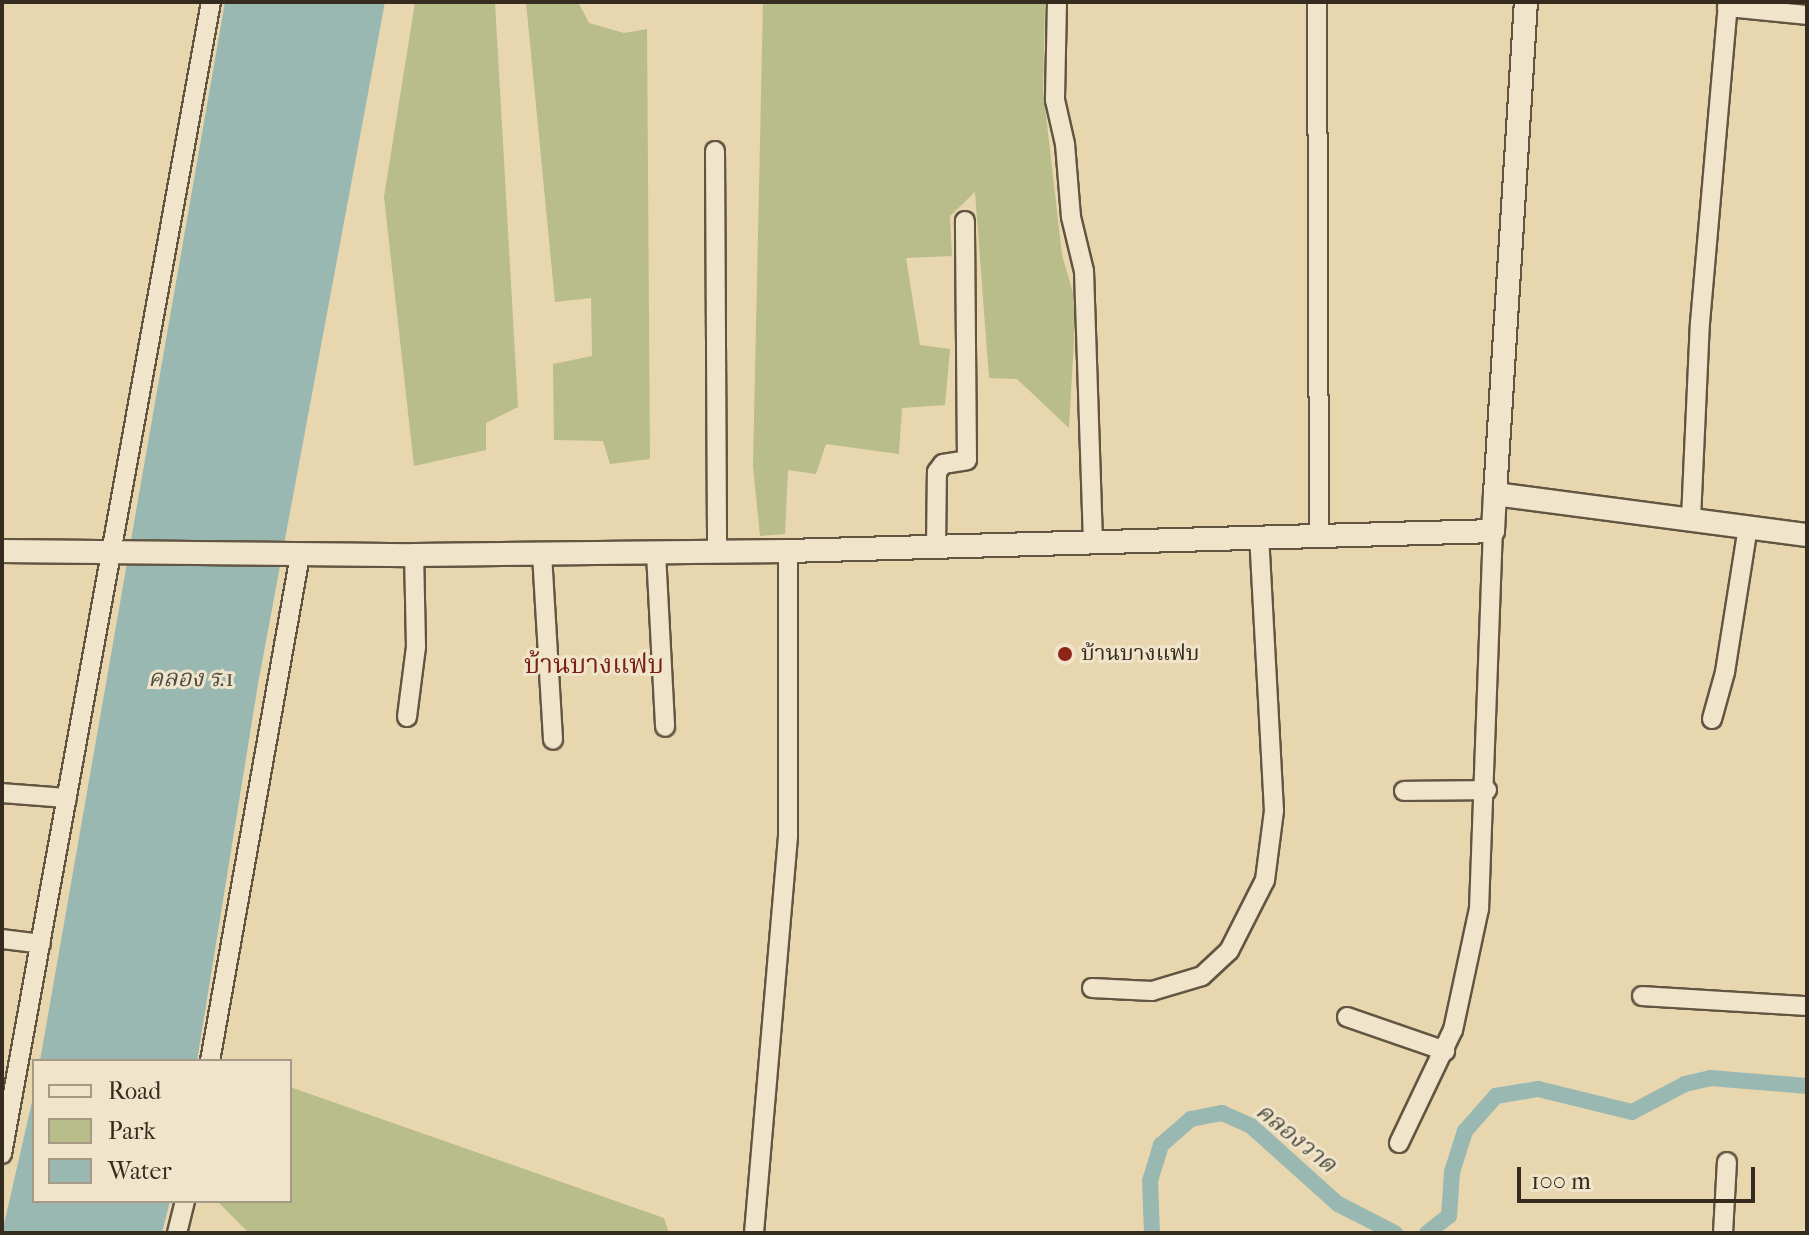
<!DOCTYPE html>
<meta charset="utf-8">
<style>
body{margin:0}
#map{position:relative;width:1809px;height:1235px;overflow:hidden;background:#e8d6af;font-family:"IM FELL French Canon","Noto Serif Thai",serif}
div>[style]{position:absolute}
.green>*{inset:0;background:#b8bd8a}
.water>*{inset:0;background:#98b8b1}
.canal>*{height:16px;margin:-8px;padding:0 8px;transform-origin:8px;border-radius:8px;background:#98b8b1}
.roads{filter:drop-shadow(2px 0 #625643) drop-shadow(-2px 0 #625643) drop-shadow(0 2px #625643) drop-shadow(0 -2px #625643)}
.minor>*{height:18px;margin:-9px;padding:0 9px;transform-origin:9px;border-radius:9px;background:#f0e4cb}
.tertiary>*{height:22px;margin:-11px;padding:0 11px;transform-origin:11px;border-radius:11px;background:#f0e4cb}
.dots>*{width:22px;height:22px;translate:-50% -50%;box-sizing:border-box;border:4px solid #f0e4cb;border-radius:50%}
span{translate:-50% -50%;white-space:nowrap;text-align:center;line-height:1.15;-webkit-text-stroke:6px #f0e4cb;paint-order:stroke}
.poi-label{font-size:22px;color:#362b1f}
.left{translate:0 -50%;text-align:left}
.water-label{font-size:24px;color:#4e4e44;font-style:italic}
.quarter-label{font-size:26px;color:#7a1f14}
.frame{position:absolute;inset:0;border:4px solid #362b1f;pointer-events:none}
.legend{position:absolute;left:32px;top:1059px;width:260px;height:144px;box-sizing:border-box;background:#f0e4cb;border:2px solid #a69a86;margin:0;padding:10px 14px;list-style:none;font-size:24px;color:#362b1f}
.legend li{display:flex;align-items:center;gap:16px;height:40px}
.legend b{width:40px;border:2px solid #a69a86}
.scale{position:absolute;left:1517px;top:1167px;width:238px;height:36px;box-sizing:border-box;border:4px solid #362b1f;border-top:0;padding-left:10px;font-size:24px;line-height:28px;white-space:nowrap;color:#362b1f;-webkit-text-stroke:6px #f0e4cb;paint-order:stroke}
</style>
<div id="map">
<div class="green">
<i style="clip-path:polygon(415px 2px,495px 2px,518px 407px,486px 423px,486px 450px,414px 466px,384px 197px)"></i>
<i style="clip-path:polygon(526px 2px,578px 2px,589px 23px,624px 33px,647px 29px,650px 459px,610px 464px,603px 441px,554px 440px,553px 364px,592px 356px,591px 298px,555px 302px)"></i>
<i style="clip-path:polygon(763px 2px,1045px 2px,1043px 89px,1062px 255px,1076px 303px,1069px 428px,1017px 379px,989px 378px,975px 192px,950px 216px,952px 256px,906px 258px,920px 345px,950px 349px,945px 405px,902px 408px,899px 454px,826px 444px,816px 474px,788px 470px,785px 534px,760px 536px,753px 466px)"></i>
<i style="clip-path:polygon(290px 1087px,664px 1218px,669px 1233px,249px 1233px,217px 1201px,290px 1201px)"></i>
</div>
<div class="water">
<i style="clip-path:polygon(225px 2px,385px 2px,258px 684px,197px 1061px,40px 1061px)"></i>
<i style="clip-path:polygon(34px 1093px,34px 1201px,170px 1201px,162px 1233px,2px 1233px)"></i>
</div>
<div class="canal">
<i style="left:1152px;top:1233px;width:52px;rotate:-92.2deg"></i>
<i style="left:1150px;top:1181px;width:38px;rotate:-73deg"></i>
<i style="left:1161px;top:1145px;width:40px;rotate:-41deg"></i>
<i style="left:1191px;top:1119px;width:32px;rotate:-11deg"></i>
<i style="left:1222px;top:1113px;width:32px;rotate:24deg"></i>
<i style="left:1251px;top:1126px;width:117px;rotate:41.9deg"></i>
<i style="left:1338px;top:1204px;width:64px;rotate:27deg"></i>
<i style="left:1427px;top:1233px;width:28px;rotate:-38deg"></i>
<i style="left:1449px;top:1216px;width:44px;rotate:-86.1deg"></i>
<i style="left:1452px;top:1172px;width:43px;rotate:-72.4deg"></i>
<i style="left:1465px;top:1131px;width:47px;rotate:-48.5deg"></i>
<i style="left:1496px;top:1096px;width:43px;rotate:-9.5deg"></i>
<i style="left:1538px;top:1089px;width:97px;rotate:13.7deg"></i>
<i style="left:1632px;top:1112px;width:60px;rotate:-27.8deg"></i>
<i style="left:1685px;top:1084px;width:26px;rotate:-13deg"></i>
<i style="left:1710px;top:1078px;width:97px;rotate:4.7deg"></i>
</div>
<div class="roads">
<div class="minor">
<i style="left:1057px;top:2px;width:98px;rotate:91.2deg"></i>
<i style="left:1055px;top:100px;width:45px;rotate:77.2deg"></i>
<i style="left:1065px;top:144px;width:73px;rotate:85.3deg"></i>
<i style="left:1071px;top:217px;width:56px;rotate:76.5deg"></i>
<i style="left:1084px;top:271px;width:272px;rotate:88.1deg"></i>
<i style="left:1317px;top:2px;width:532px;rotate:89.78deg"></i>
<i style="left:1727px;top:7px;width:80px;rotate:5.7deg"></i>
<i style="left:715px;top:151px;width:401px;rotate:89.7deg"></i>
<i style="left:1691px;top:519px;width:196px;rotate:-87.4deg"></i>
<i style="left:1700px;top:323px;width:322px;rotate:-85deg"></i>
<i style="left:936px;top:549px;width:77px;rotate:-89.3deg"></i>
<i style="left:937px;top:472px;width:10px;rotate:-53deg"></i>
<i style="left:943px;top:464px;width:24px;rotate:-9deg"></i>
<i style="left:967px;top:460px;width:239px;rotate:-90.5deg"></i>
<i style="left:656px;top:553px;width:174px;rotate:87deg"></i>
<i style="left:542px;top:554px;width:186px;rotate:86.6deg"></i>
<i style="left:407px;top:717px;width:71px;rotate:-82.7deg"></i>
<i style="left:416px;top:647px;width:92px;rotate:-91.2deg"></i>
<i style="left:1712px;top:719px;width:49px;rotate:-74.5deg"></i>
<i style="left:1725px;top:672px;width:147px;rotate:-81deg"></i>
<i style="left:1404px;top:791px;width:83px;rotate:-0.7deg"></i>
<i style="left:2px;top:793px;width:65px;rotate:4.4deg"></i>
<i style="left:2px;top:939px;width:39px;rotate:7deg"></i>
<i style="left:1092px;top:988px;width:60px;rotate:2.9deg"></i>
<i style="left:1152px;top:991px;width:52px;rotate:-16.7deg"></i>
<i style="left:1202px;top:976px;width:37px;rotate:-43deg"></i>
<i style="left:1229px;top:951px;width:80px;rotate:-63.1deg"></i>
<i style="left:1265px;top:880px;width:70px;rotate:-82.6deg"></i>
<i style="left:1274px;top:811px;width:274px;rotate:-93.1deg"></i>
<i style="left:1642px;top:996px;width:165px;rotate:3.5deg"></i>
<i style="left:1347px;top:1017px;width:104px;rotate:19.1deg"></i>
<i style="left:210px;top:1061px;width:514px;rotate:-79.91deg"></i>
<i style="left:1399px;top:1143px;width:125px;rotate:-64.5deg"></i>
<i style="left:1453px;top:1030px;width:124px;rotate:-77.9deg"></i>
<i style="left:1479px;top:909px;width:378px;rotate:-87.9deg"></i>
<i style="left:2px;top:1154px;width:1171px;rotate:-79.72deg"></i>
<i style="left:177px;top:1233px;width:33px;rotate:-76deg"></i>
<i style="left:754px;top:1233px;width:399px;rotate:-85.1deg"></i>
<i style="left:788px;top:835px;width:284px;rotate:-90deg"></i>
<i style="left:1723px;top:1233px;width:71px;rotate:-86.8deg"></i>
</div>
<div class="tertiary">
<i style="left:1495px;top:494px;width:493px;rotate:-86.4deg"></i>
<i style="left:2px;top:551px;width:412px;rotate:0.6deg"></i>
<i style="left:414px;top:555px;width:374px;rotate:-0.6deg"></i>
<i style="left:788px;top:551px;width:705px;rotate:-1.62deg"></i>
<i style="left:1493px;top:531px;width:37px;rotate:-87deg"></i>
<i style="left:1495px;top:494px;width:315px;rotate:7.5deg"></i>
</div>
</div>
<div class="dots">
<i style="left:1065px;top:654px;background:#8f2418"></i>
</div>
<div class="poi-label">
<span class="left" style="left:1081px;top:654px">บ้านบางแฟบ</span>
</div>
<div class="water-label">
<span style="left:191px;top:679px">คลอง ร.1</span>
<span style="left:1296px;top:1138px;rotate:39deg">คลองวาด</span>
</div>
<div class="quarter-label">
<span style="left:594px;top:665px">บ้านบางแฟบ</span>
</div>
<div class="frame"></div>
<ul class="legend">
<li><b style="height:10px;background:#f0e4cb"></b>Road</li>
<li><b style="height:22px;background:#b8bd8a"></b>Park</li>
<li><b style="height:22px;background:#98b8b1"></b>Water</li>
</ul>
<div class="scale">100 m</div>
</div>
